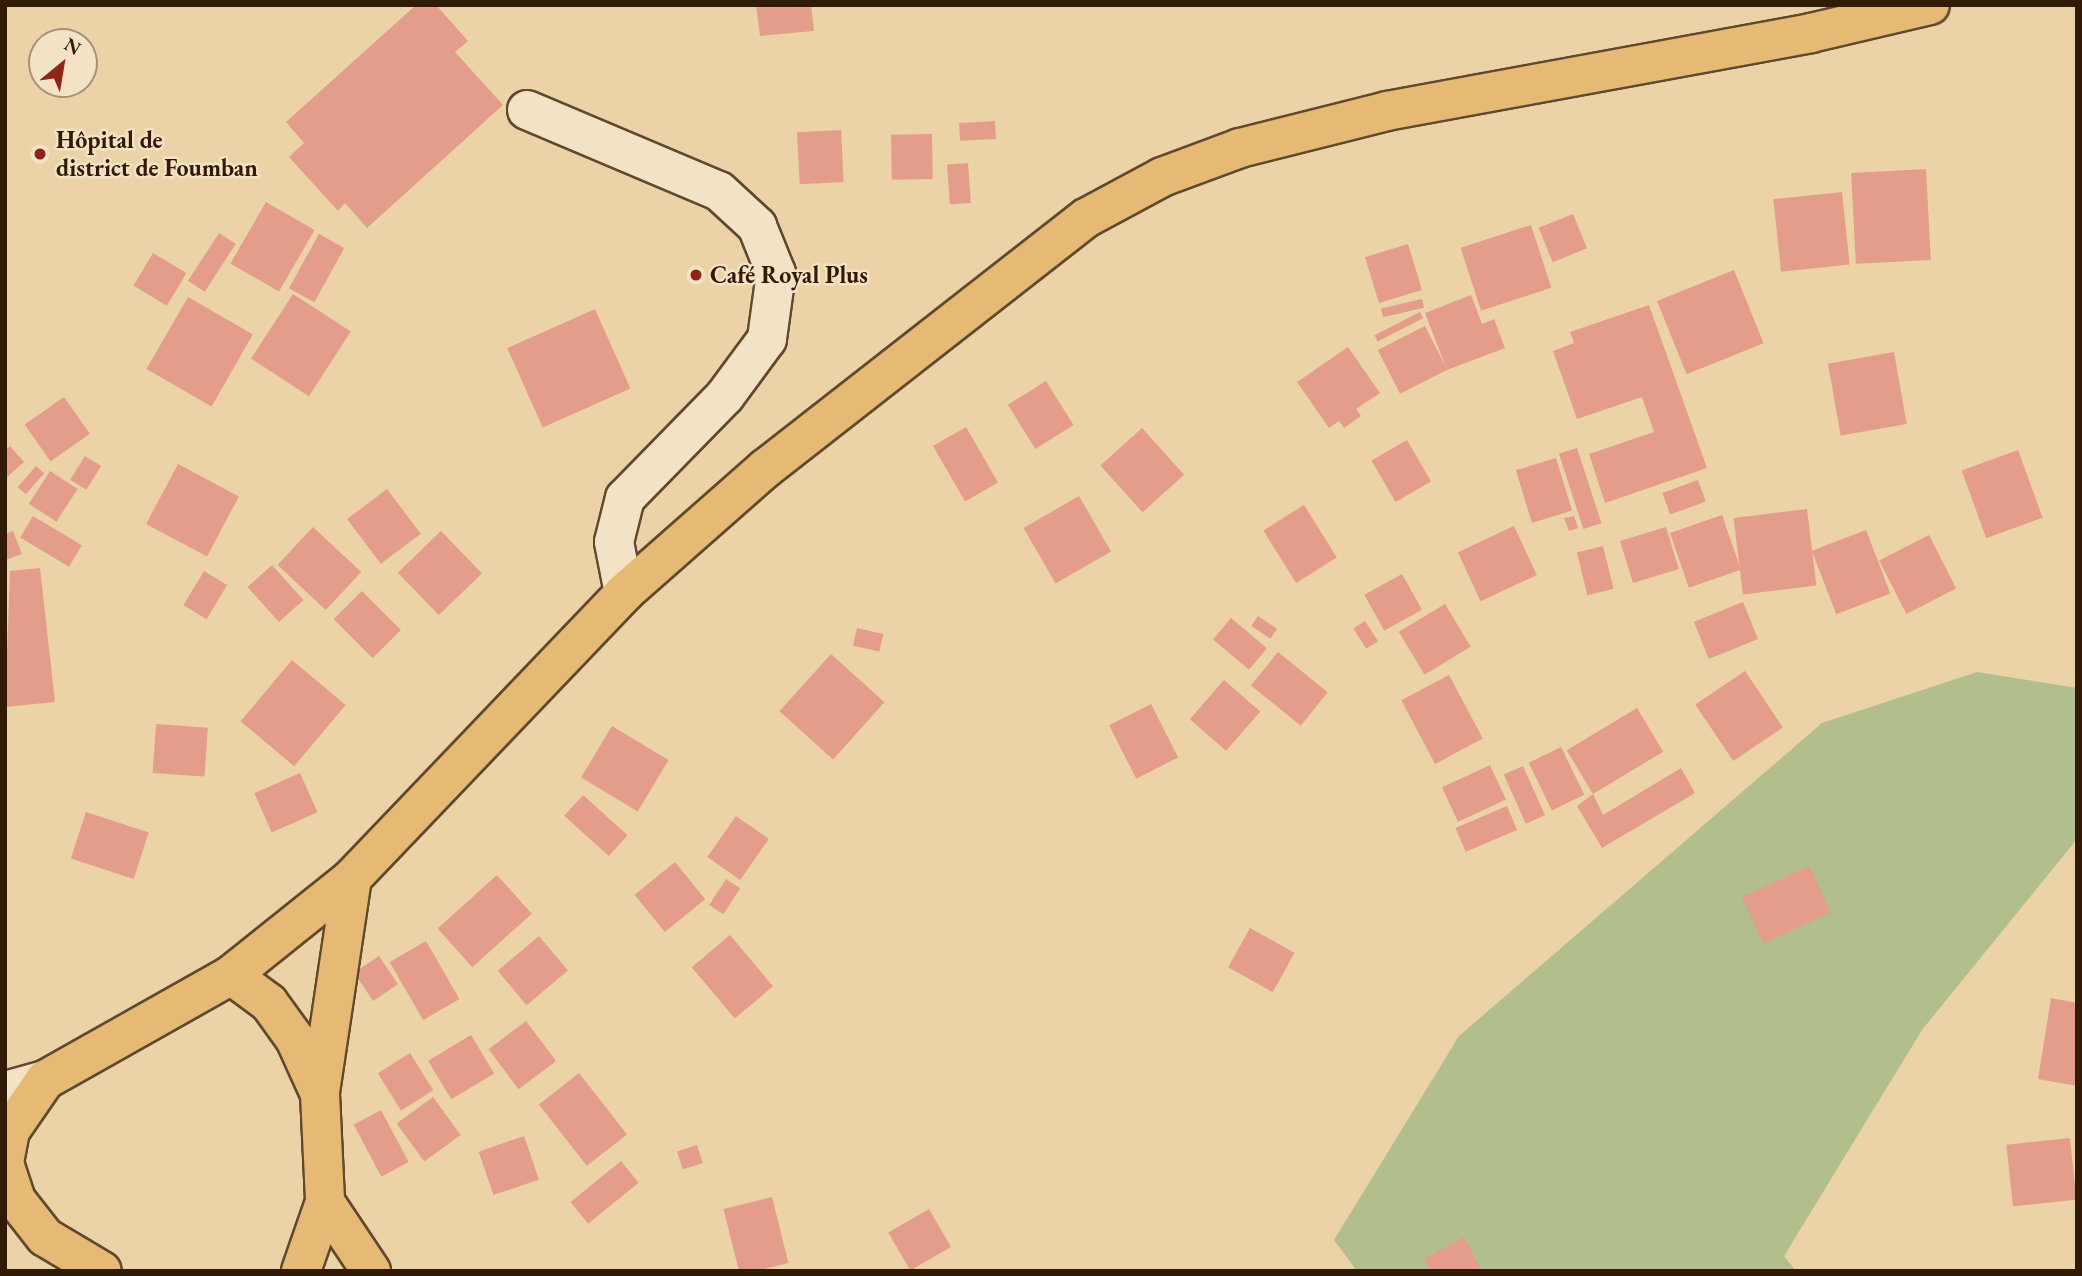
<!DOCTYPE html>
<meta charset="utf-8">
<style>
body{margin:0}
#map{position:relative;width:2082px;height:1276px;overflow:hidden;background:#ecd3a7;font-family:"EB Garamond",serif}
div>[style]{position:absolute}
.green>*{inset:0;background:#b2be8b}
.building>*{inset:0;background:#e39d8a;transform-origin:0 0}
.roads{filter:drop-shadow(2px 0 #60492e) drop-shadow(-2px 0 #60492e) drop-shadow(0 2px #60492e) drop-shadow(0 -2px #60492e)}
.minor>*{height:38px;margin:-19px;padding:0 19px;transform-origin:19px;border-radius:19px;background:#f3e2c6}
.major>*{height:38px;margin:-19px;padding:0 19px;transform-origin:19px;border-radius:19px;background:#e6ba74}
.dots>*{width:19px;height:19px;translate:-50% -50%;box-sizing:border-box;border:4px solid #f3e2c6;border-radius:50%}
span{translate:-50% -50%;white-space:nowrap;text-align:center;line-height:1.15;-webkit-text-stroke:5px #f3e2c6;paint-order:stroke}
.poi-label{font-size:24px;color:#321b06;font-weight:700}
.left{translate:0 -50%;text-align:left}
.frame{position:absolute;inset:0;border:7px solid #321b06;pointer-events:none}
.north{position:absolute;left:28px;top:28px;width:70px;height:70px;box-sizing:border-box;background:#f3e2c6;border:2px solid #a69279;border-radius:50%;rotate:30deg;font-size:19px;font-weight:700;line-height:28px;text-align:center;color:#321b06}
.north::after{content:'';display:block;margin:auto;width:24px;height:32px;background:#8f2418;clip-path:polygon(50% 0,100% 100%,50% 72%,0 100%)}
</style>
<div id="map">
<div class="green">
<i style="clip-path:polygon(1977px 672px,2077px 688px,2077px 839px,1922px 1030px,1784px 1256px,1796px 1271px,1357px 1271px,1334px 1240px,1459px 1036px,1822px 723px)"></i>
</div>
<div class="building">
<i style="clip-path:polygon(416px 5px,436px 5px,468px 41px,455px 52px,503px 105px,367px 228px,345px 203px,338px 211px,289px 157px,304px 143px,286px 122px)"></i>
<i style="clip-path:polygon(756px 5px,811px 5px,814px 31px,760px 36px)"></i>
<i style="left:995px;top:121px;width:18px;height:36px;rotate:87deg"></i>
<i style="left:841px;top:130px;width:52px;height:44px;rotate:87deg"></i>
<i style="left:932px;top:134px;width:45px;height:41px;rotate:89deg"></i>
<i style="left:968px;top:163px;width:40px;height:21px;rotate:86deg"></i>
<i style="left:1926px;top:169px;width:91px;height:75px;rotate:87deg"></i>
<i style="left:1842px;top:192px;width:73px;height:69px;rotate:84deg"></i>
<i style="left:266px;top:202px;width:56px;height:71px;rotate:30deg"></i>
<i style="left:1573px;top:214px;width:37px;height:37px;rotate:68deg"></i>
<i style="left:1531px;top:225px;width:66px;height:74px;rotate:72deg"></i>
<i style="left:219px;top:233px;width:20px;height:57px;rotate:33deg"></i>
<i style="left:319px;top:234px;width:29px;height:62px;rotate:29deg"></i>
<i style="left:1408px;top:244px;width:48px;height:45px;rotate:73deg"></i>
<i style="left:153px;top:253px;width:39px;height:38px;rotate:31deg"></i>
<i style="left:1734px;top:270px;width:79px;height:83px;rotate:68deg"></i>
<i style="left:293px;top:294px;width:69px;height:77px;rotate:33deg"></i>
<i style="clip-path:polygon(1471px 295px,1482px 324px,1494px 319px,1505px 348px,1447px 370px,1425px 313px)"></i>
<i style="left:188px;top:297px;width:75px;height:83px;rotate:30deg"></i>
<i style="left:1422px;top:299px;width:9px;height:42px;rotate:77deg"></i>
<i style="clip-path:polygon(1649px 305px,1707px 468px,1605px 503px,1589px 454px,1654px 432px,1642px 397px,1577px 419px,1553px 351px,1574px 343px,1570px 332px)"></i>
<i style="left:595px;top:309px;width:87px;height:96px;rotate:66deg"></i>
<i style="left:1420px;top:312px;width:7px;height:51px;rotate:63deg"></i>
<i style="left:1425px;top:326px;width:49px;height:53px;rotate:63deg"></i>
<i style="clip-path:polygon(1348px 347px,1380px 393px,1356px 409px,1361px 416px,1344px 428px,1339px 421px,1329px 428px,1297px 382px)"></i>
<i style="left:1894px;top:352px;width:73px;height:67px;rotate:80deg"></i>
<i style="left:1046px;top:381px;width:52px;height:45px;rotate:58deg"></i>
<i style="left:64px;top:397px;width:45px;height:48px;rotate:55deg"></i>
<i style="left:966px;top:427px;width:64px;height:38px;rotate:60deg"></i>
<i style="left:1142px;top:428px;width:63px;height:56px;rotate:48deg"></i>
<i style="left:1407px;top:440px;width:48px;height:41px;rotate:60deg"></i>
<i style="clip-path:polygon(10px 446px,24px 462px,7px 477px,5px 451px)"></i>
<i style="left:1577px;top:448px;width:79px;height:19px;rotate:72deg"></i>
<i style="left:2018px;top:450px;width:72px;height:60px;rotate:70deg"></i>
<i style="left:85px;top:456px;width:19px;height:28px;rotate:32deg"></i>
<i style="left:1556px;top:458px;width:55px;height:42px;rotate:73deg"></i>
<i style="left:178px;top:464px;width:69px;height:68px;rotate:28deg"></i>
<i style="left:36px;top:466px;width:11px;height:28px;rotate:41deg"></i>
<i style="left:50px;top:471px;width:33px;height:39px;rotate:33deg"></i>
<i style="left:1698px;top:480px;width:23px;height:38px;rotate:70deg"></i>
<i style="left:387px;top:489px;width:56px;height:50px;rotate:53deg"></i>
<i style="left:1079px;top:496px;width:64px;height:64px;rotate:60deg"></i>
<i style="left:1304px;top:505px;width:62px;height:48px;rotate:58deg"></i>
<i style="left:1807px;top:509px;width:77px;height:74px;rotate:83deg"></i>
<i style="left:1722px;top:515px;width:58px;height:55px;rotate:71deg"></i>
<i style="left:33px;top:516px;width:57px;height:25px;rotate:31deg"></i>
<i style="clip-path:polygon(1574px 516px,1578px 528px,1569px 531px,1564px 518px)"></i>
<i style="left:1514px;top:526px;width:54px;height:62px;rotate:65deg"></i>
<i style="left:313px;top:527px;width:66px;height:52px;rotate:43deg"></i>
<i style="left:1666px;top:527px;width:44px;height:48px;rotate:73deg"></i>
<i style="left:1866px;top:530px;width:68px;height:58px;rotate:69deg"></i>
<i style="clip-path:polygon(13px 531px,22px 554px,5px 560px,5px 534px)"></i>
<i style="left:441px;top:531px;width:59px;height:60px;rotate:46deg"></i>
<i style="left:1929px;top:535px;width:60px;height:56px;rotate:63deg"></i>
<i style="left:1603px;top:546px;width:44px;height:27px;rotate:76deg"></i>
<i style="left:272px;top:565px;width:47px;height:33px;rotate:48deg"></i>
<i style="clip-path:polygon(40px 568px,55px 702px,5px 707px,10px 571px)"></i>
<i style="left:204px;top:571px;width:27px;height:40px;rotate:31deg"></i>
<i style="left:1402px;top:574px;width:41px;height:43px;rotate:61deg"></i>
<i style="left:362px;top:591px;width:55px;height:40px;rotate:45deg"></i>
<i style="left:1743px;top:602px;width:40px;height:53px;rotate:68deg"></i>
<i style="left:1445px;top:604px;width:50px;height:54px;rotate:59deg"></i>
<i style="left:1258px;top:616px;width:23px;height:12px;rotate:34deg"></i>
<i style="left:1231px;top:618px;width:47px;height:28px;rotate:40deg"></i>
<i style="left:1365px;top:621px;width:24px;height:14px;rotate:57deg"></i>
<i style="left:857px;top:628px;width:27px;height:18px;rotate:13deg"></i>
<i style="left:1278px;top:652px;width:64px;height:43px;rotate:39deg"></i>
<i style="left:831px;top:654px;width:72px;height:77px;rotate:42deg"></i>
<i style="left:292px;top:660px;width:70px;height:80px;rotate:40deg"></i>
<i style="left:1745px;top:671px;width:68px;height:60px;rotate:56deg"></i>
<i style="left:1449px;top:675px;width:72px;height:54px;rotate:62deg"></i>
<i style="left:1224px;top:680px;width:48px;height:52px;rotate:41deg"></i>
<i style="left:1151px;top:704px;width:60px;height:47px;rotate:63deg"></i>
<i style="left:1637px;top:708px;width:51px;height:82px;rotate:59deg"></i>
<i style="left:156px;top:724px;width:52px;height:49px;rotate:4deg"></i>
<i style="left:612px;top:726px;width:66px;height:60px;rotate:31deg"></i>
<i style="left:1561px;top:747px;width:53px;height:36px;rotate:64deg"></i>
<i style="left:1490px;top:765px;width:38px;height:53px;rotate:65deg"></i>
<i style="left:1523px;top:766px;width:54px;height:21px;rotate:66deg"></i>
<i style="clip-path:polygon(1681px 768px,1695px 793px,1602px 848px,1577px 806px,1593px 794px,1603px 815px)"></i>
<i style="left:300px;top:773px;width:43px;height:50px;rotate:66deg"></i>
<i style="left:583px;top:795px;width:60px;height:28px;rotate:42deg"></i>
<i style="left:1507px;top:806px;width:26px;height:56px;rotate:67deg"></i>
<i style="left:86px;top:812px;width:66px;height:49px;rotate:18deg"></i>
<i style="left:736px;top:816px;width:40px;height:50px;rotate:35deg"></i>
<i style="left:675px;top:862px;width:48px;height:52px;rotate:51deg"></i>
<i style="left:1809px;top:866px;width:51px;height:74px;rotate:65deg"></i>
<i style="left:497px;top:875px;width:52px;height:80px;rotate:48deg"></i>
<i style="left:726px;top:879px;width:17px;height:31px;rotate:33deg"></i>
<i style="left:1250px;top:928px;width:51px;height:45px;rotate:29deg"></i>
<i style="left:730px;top:935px;width:67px;height:50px;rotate:50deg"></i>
<i style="left:539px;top:936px;width:45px;height:54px;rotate:50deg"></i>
<i style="left:426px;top:941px;width:67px;height:42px;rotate:60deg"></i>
<i style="left:379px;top:956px;width:34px;height:30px;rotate:56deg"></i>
<i style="clip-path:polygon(2051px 998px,2077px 1003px,2077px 1086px,2038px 1079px)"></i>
<i style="left:526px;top:1021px;width:50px;height:47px;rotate:53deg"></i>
<i style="left:471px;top:1035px;width:45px;height:50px;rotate:59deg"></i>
<i style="left:410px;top:1053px;width:44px;height:38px;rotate:58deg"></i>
<i style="left:579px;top:1073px;width:78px;height:51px;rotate:52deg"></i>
<i style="left:433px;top:1097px;width:47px;height:45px;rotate:54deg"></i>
<i style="left:381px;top:1110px;width:59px;height:31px;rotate:62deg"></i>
<i style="left:524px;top:1136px;width:46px;height:48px;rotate:71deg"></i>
<i style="left:2070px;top:1138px;width:62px;height:64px;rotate:84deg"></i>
<i style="left:697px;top:1145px;width:19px;height:21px;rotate:72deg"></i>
<i style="left:621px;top:1161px;width:28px;height:65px;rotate:51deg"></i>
<i style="left:772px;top:1197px;width:68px;height:50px;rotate:76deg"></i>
<i style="left:929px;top:1209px;width:44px;height:47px;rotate:60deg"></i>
<i style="clip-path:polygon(1464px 1237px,1482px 1271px,1430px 1271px,1424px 1259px)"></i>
</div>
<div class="roads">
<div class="minor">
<i style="left:527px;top:110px;width:208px;rotate:22.9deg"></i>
<i style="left:719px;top:191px;width:52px;rotate:42.6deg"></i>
<i style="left:757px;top:226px;width:51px;rotate:68deg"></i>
<i style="left:776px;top:273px;width:67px;rotate:97.8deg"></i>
<i style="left:767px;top:339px;width:71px;rotate:126.4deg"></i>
<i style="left:725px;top:396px;width:143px;rotate:134.4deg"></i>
<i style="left:625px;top:498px;width:45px;rotate:104deg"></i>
<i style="left:614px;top:542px;width:52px;rotate:78.9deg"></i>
<i style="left:5px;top:1091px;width:41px;rotate:-15.4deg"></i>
</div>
<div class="major">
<i style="left:231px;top:975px;width:47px;rotate:36.4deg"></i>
<i style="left:269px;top:1003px;width:44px;rotate:54.2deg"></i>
<i style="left:295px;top:1039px;width:60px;rotate:65.6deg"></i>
<i style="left:320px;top:1094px;width:108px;rotate:87.3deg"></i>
<i style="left:325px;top:1202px;width:73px;rotate:109.2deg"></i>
<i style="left:320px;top:1092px;width:216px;rotate:-81.5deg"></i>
<i style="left:5px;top:1157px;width:26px;rotate:-79deg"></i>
<i style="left:10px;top:1131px;width:62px;rotate:-55.5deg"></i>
<i style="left:45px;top:1080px;width:214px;rotate:-29.4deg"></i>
<i style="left:231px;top:975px;width:155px;rotate:-38.7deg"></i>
<i style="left:352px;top:878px;width:394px;rotate:-46.3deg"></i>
<i style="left:624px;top:593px;width:189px;rotate:-41.4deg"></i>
<i style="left:766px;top:468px;width:406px;rotate:-38deg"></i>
<i style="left:1086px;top:218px;width:86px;rotate:-28.3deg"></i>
<i style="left:1162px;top:177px;width:83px;rotate:-20.4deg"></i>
<i style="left:1240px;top:148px;width:152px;rotate:-14.1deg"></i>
<i style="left:1387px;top:111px;width:431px;rotate:-10.4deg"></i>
<i style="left:1811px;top:33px;width:122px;rotate:-13.2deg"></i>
<i style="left:5px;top:1166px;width:36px;rotate:72deg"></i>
<i style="left:16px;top:1200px;width:47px;rotate:51.9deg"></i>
<i style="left:45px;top:1237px;width:66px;rotate:30.8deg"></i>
<i style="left:325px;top:1202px;width:83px;rotate:56.3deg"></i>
</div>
</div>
<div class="dots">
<i style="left:40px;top:154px;background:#8f2418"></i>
<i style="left:696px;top:275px;background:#8f2418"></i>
</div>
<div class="poi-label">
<span class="left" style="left:56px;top:154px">Hôpital de<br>district de Foumban</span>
<span class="left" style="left:710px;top:275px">Café Royal Plus</span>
</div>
<div class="frame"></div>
<div class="north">N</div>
</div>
